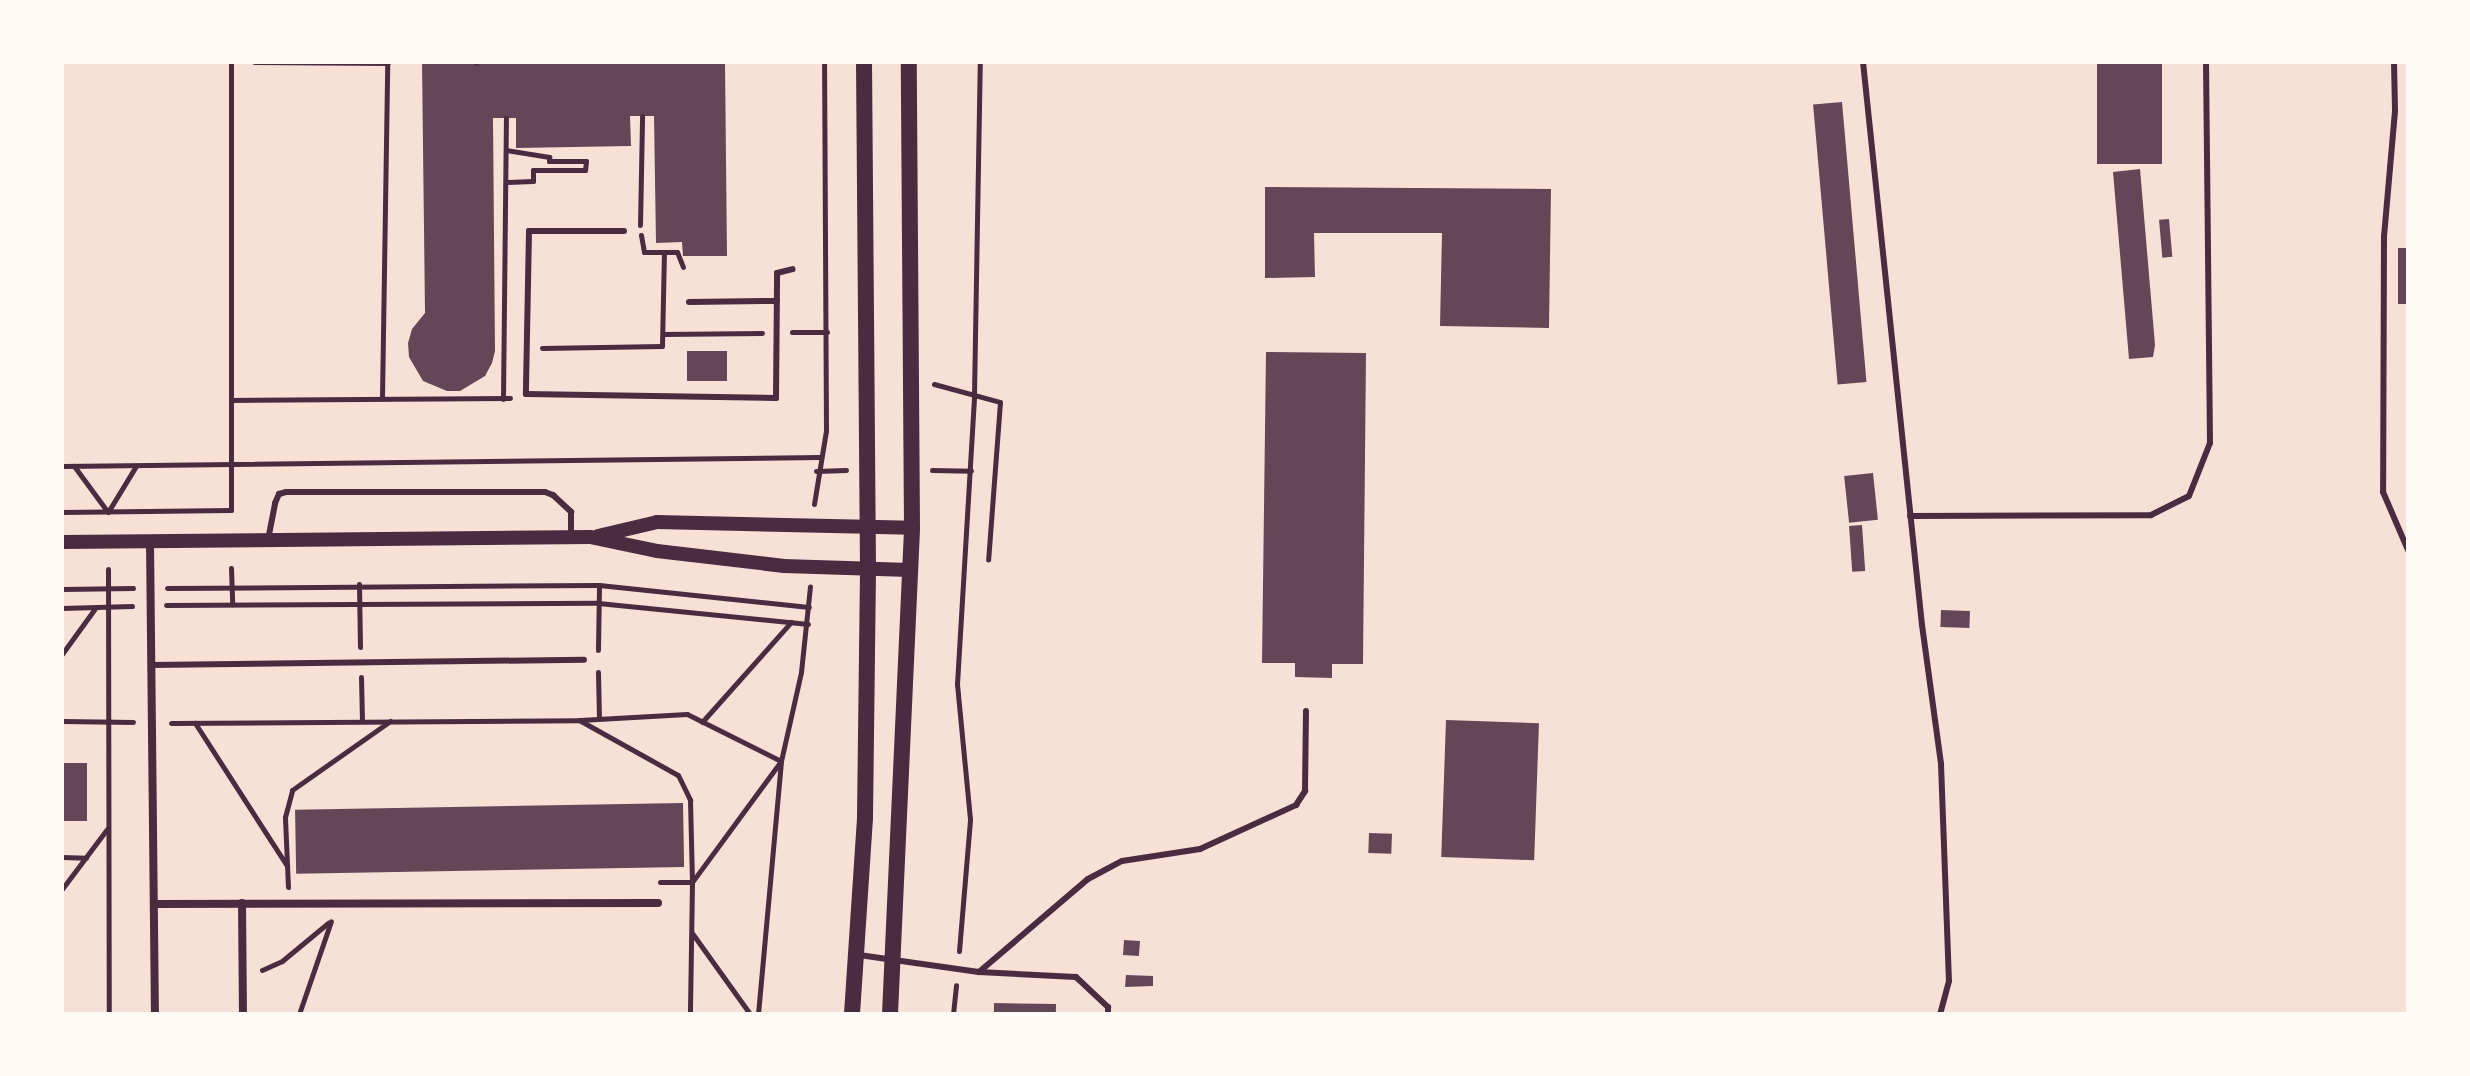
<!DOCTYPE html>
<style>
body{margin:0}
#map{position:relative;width:2470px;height:1076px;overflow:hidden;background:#f7e1d7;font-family:Jost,sans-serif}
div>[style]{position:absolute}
.building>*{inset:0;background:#644757;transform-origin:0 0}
.path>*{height:5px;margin:-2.5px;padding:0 2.5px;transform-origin:2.5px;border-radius:2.5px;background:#4a2c40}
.service>*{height:6px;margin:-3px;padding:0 3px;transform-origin:3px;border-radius:3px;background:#4a2c40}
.minor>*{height:8px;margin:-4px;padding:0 4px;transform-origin:4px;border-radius:4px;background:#4a2c40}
.tertiary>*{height:14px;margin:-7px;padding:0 7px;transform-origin:7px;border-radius:7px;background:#4a2c40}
.secondary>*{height:16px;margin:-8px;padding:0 8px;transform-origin:8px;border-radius:8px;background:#4a2c40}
span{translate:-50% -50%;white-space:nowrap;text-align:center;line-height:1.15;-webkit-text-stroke:7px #fffaf5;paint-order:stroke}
.frame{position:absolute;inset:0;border:64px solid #fffaf5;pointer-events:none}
</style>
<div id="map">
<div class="building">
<i style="clip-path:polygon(422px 62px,725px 62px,727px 256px,683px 256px,682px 242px,656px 243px,654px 116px,630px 116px,631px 146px,516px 148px,516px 118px,493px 118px,495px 351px,492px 363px,485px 376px,460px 391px,447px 391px,423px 381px,409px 357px,408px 343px,412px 329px,425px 313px)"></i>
<i style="left:2097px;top:62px;width:65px;height:102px"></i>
<i style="left:1842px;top:102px;width:281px;height:29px;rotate:85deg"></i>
<i style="clip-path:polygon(2140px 169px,2155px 345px,2153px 357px,2129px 359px,2113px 172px)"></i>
<i style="clip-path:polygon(1265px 187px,1551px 189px,1549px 328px,1440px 326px,1442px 233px,1314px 233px,1315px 277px,1265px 278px)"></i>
<i style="left:2169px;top:219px;width:38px;height:10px;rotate:85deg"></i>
<i style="left:2398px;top:248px;width:10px;height:56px"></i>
<i style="left:687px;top:351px;width:40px;height:30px"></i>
<i style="clip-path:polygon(1266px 352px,1366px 353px,1363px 664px,1332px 664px,1332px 678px,1295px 677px,1295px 663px,1262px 663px)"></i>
<i style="left:1873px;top:473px;width:47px;height:29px;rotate:84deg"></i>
<i style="left:1862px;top:525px;width:46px;height:13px;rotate:86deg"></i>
<i style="left:1941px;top:610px;width:29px;height:17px;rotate:2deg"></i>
<i style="left:1446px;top:720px;width:93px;height:137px;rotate:2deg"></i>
<i style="left:62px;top:763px;width:25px;height:58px"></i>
<i style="left:683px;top:803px;width:64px;height:388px;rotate:89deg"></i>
<i style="left:1369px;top:833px;width:23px;height:20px;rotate:2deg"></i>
<i style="left:1124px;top:940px;width:16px;height:15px;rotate:4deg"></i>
<i style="clip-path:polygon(1126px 975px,1153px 976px,1153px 986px,1125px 987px)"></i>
<i style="left:994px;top:1003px;width:62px;height:11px;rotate:1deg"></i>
</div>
<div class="path">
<i style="left:254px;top:62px;width:134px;rotate:0.4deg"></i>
<i style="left:476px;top:62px;width:1px;rotate:90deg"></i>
<i style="left:506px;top:150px;width:44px;rotate:9.2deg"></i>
<i style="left:549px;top:157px;width:4px;rotate:90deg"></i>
<i style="left:549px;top:161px;width:37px"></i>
<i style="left:586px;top:161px;width:9px;rotate:96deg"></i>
<i style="left:585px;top:170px;width:52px;rotate:180deg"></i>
<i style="left:533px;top:170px;width:11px;rotate:90deg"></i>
<i style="left:533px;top:181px;width:27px;rotate:178deg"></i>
<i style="left:640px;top:225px;width:109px;rotate:-88.9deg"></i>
<i style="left:641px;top:235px;width:17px;rotate:80deg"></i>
<i style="left:644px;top:252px;width:33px"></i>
<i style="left:677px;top:252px;width:16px;rotate:68deg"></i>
<i style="left:792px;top:332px;width:35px"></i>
<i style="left:663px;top:334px;width:99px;rotate:-0.6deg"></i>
<i style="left:542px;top:348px;width:120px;rotate:-1deg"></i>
<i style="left:662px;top:346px;width:94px;rotate:-88.8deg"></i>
<i style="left:934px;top:384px;width:68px;rotate:15.3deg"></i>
<i style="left:1000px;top:402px;width:158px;rotate:94.3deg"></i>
<i style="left:382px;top:398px;width:333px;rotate:-89.1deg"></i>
<i style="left:503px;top:399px;width:281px;rotate:-89.4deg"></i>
<i style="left:231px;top:400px;width:279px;rotate:-0.4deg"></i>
<i style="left:62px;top:466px;width:759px;rotate:-0.68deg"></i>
<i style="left:74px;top:466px;width:56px;rotate:53.7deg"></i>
<i style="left:932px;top:470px;width:39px;rotate:1deg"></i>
<i style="left:816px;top:471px;width:30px;rotate:-2deg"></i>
<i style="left:814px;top:504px;width:74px;rotate:-80.7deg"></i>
<i style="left:826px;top:431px;width:369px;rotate:-90.3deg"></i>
<i style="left:62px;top:512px;width:169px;rotate:-0.7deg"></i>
<i style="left:231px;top:510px;width:448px;rotate:-90deg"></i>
<i style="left:108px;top:512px;width:54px;rotate:-58.7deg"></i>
<i style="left:231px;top:568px;width:35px;rotate:88deg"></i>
<i style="left:108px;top:569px;width:445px;rotate:89.9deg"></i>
<i style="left:359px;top:584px;width:63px;rotate:89.1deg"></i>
<i style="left:167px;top:588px;width:432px;rotate:-0.4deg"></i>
<i style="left:599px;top:585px;width:211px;rotate:6deg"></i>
<i style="left:62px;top:589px;width:71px;rotate:-0.8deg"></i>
<i style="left:166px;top:605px;width:432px;rotate:-0.3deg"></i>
<i style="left:598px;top:603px;width:211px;rotate:5.7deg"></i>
<i style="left:62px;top:608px;width:70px;rotate:-1.6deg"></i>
<i style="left:598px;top:650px;width:65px;rotate:-89.1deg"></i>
<i style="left:62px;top:654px;width:58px;rotate:-54.1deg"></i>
<i style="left:598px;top:672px;width:47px;rotate:88.8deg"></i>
<i style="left:361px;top:677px;width:43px;rotate:88.7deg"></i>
<i style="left:580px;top:720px;width:107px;rotate:-3.2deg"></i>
<i style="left:687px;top:714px;width:105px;rotate:26.6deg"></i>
<i style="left:781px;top:761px;width:150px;rotate:126.3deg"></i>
<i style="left:692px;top:882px;width:132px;rotate:90.9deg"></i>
<i style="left:62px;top:721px;width:71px;rotate:0.8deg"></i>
<i style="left:702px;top:722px;width:134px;rotate:-48.3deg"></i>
<i style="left:171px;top:723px;width:408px;rotate:-0.4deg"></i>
<i style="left:579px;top:720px;width:113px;rotate:29.1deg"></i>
<i style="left:678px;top:775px;width:28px;rotate:64deg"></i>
<i style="left:690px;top:800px;width:82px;rotate:88.6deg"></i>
<i style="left:692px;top:882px;width:32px;rotate:180deg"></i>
<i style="left:195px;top:723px;width:170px;rotate:57.2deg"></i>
<i style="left:62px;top:857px;width:24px;rotate:2deg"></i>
<i style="left:288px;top:887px;width:70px;rotate:-92.5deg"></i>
<i style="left:285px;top:817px;width:28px;rotate:-75deg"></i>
<i style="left:292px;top:790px;width:120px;rotate:-35.1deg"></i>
<i style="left:62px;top:889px;width:75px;rotate:-53.1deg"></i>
<i style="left:692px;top:933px;width:100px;rotate:54.4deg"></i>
<i style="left:959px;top:951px;width:132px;rotate:-85.2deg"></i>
<i style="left:970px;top:819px;width:136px;rotate:-95.5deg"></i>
<i style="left:957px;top:684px;width:290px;rotate:-86.6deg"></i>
<i style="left:974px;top:394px;width:332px;rotate:-89deg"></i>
<i style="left:262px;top:970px;width:22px;rotate:-24deg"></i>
<i style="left:282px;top:961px;width:60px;rotate:-39.6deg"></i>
<i style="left:299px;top:1014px;width:98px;rotate:-71deg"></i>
<i style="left:758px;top:1014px;width:254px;rotate:-84.8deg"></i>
<i style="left:781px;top:761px;width:91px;rotate:-77.3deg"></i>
<i style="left:801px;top:672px;width:86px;rotate:-84deg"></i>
<i style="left:953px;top:1014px;width:29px;rotate:-84deg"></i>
</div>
<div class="service">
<i style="left:1863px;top:62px;width:566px;rotate:84.02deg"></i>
<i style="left:1922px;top:625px;width:140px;rotate:82.2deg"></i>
<i style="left:1941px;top:764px;width:217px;rotate:87.9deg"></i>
<i style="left:1949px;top:981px;width:34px;rotate:105deg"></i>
<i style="left:2394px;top:62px;width:49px;rotate:88.8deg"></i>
<i style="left:2395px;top:111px;width:125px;rotate:95deg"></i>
<i style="left:2384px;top:236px;width:256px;rotate:90.2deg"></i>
<i style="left:2383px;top:492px;width:63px;rotate:66.7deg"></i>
<i style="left:624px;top:231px;width:95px;rotate:180deg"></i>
<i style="left:529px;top:231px;width:163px;rotate:91.1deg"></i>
<i style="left:526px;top:394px;width:250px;rotate:0.9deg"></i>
<i style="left:776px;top:398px;width:125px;rotate:-89.5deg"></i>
<i style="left:777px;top:273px;width:16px;rotate:-14deg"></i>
<i style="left:689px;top:302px;width:88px;rotate:-0.7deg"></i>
<i style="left:1910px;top:516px;width:241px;rotate:-0.2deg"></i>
<i style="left:2151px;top:515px;width:42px;rotate:-26.6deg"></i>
<i style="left:2189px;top:496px;width:57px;rotate:-68.4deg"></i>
<i style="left:2210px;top:443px;width:381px;rotate:-90.6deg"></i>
<i style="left:268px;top:540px;width:38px;rotate:-79deg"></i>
<i style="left:275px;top:503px;width:10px;rotate:-66deg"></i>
<i style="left:279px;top:494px;width:7px;rotate:-16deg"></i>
<i style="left:286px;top:492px;width:259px"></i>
<i style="left:545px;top:492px;width:9px;rotate:21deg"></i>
<i style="left:553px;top:495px;width:25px;rotate:43deg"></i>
<i style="left:571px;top:512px;width:25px;rotate:90deg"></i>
<i style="left:151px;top:665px;width:433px;rotate:-0.7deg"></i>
<i style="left:859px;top:955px;width:121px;rotate:8.1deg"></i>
<i style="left:979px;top:972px;width:143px;rotate:-40.5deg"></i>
<i style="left:1088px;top:879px;width:38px;rotate:-28deg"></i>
<i style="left:1122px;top:861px;width:79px;rotate:-8.7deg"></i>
<i style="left:1200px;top:849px;width:106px;rotate:-24.6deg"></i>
<i style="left:1296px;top:805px;width:17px;rotate:-57deg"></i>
<i style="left:1305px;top:791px;width:80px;rotate:-89.3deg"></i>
<i style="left:979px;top:972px;width:97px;rotate:3deg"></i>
<i style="left:1076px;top:977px;width:44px;rotate:43.2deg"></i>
<i style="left:1108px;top:1007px;width:7px;rotate:90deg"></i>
</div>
<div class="minor">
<i style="left:150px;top:542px;width:472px;rotate:89.4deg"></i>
<i style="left:242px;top:903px;width:111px;rotate:89.5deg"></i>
<i style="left:154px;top:904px;width:504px;rotate:-0.11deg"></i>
</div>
<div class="tertiary">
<i style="left:598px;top:536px;width:61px;rotate:-13.3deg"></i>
<i style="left:657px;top:522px;width:255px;rotate:1.3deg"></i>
<i style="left:62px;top:542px;width:528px;rotate:-0.54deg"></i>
<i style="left:590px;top:537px;width:68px;rotate:11.8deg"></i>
<i style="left:657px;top:551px;width:128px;rotate:6.7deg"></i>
<i style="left:784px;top:566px;width:126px;rotate:1.8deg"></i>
</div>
<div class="secondary">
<i style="left:852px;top:1014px;width:197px;rotate:-86.2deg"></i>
<i style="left:865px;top:817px;width:247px;rotate:-89.3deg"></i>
<i style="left:868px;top:570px;width:508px;rotate:-90.45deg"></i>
<i style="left:890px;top:1014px;width:486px;rotate:-87.4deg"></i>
<i style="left:912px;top:528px;width:466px;rotate:-90.4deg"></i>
</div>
<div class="frame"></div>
</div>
